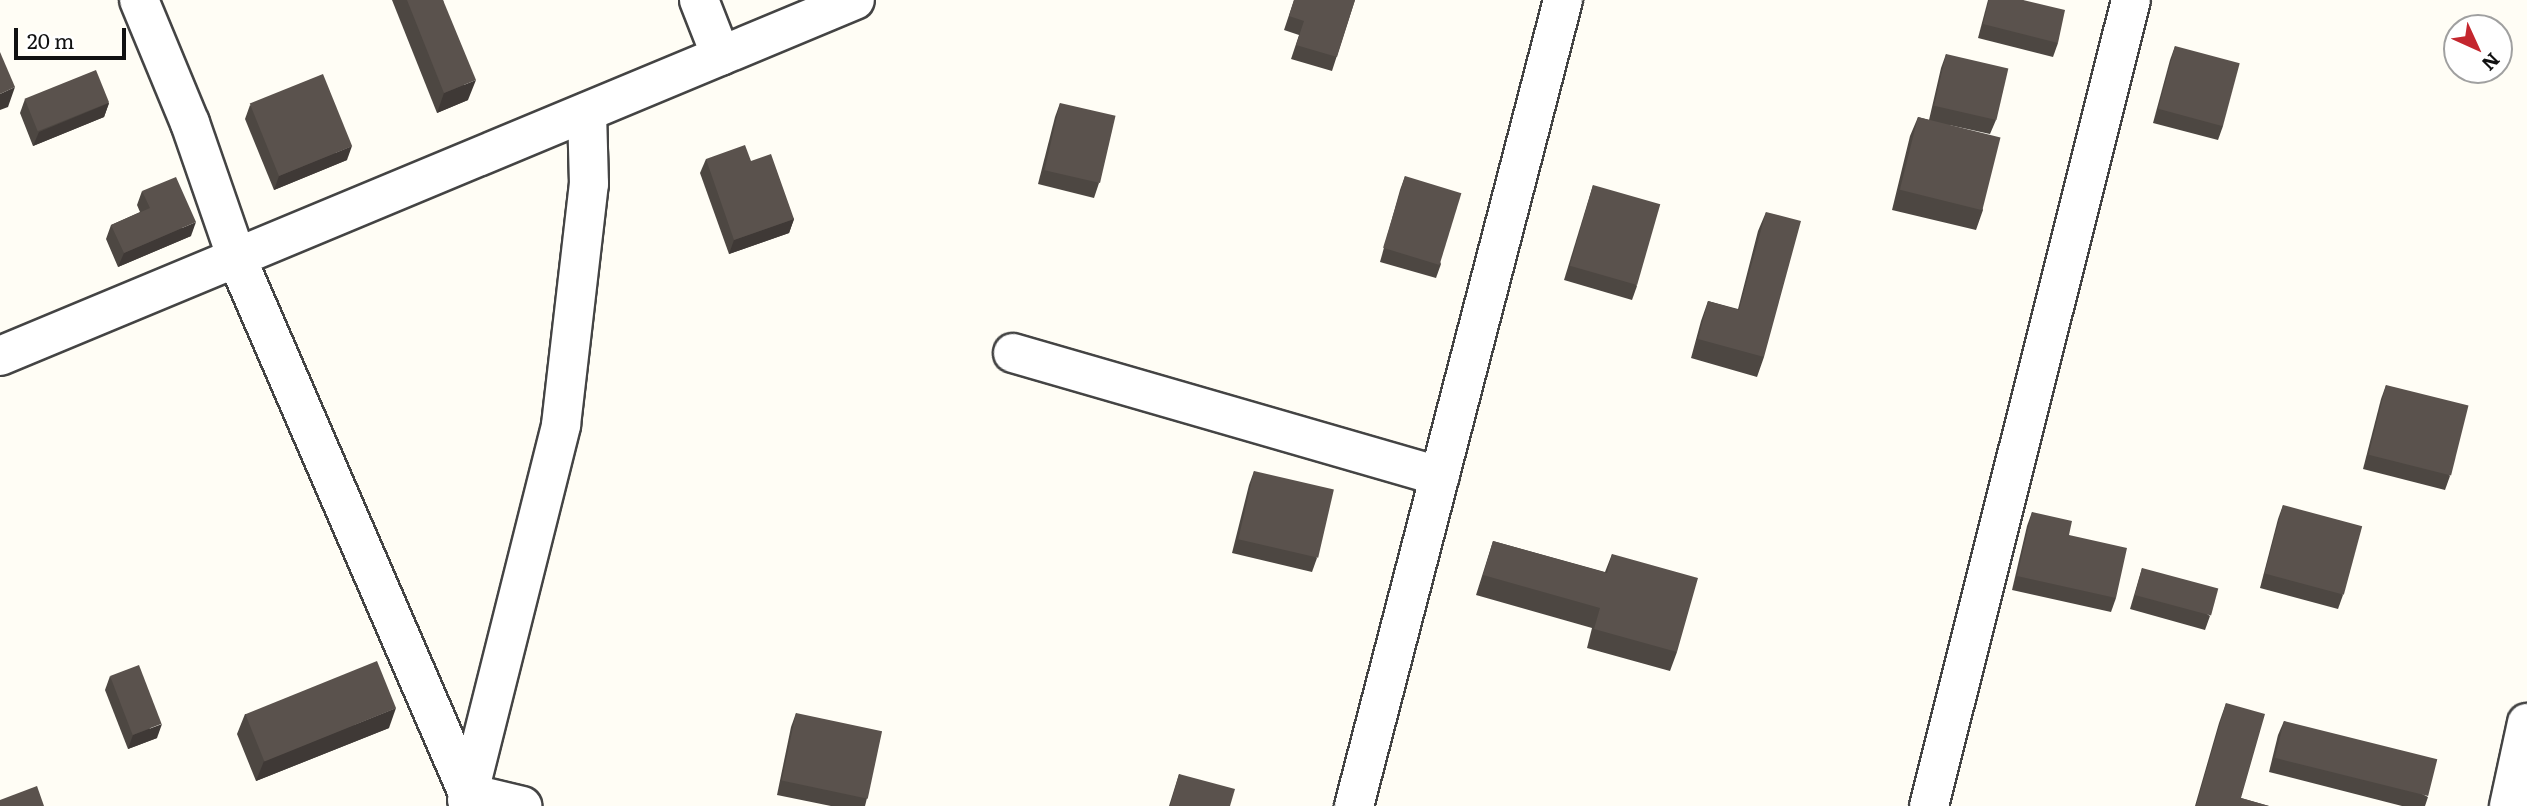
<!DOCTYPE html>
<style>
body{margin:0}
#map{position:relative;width:2527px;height:806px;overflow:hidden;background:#fffdf5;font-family:Literata,serif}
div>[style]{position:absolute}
.roads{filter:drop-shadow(2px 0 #444) drop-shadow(-2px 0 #444) drop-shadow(0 2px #444) drop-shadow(0 -2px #444)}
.street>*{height:38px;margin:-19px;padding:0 19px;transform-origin:19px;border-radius:19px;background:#fff}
.wall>*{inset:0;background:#4d4742}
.shaded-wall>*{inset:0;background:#3f3936}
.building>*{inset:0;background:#5a524d;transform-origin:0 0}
span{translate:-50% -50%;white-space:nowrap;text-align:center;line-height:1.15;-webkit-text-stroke:7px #fff;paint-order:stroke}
.north{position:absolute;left:2443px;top:14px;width:70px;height:70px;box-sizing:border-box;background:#fff;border:2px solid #a0a0a0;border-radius:50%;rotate:135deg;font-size:19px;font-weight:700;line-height:28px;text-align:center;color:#111}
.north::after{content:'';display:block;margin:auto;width:24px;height:32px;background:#c4262e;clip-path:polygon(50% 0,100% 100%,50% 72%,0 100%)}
.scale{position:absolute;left:14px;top:28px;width:112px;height:32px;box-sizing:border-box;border:4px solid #111;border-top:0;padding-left:9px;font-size:21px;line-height:24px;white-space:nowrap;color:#111;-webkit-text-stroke:5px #fff;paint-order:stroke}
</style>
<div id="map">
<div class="roads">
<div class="street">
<i style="left:139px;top:0;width:133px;rotate:67.5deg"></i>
<i style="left:190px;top:123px;width:144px;rotate:70.9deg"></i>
<i style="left:237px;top:259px;width:582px;rotate:66.61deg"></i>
<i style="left:699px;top:0;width:60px;rotate:68.6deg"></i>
<i style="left:1013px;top:353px;width:444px;rotate:16.1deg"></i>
<i style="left:0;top:356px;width:926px;rotate:-22.61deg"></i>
<i style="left:468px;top:793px;width:56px;rotate:13.5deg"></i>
<i style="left:467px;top:800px;width:387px;rotate:-75.9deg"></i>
<i style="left:561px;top:425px;width:243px;rotate:-83.4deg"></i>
<i style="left:589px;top:184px;width:72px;rotate:-91.6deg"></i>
<i style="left:1354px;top:806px;width:833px;rotate:-75.46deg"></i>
<i style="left:1929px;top:806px;width:831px;rotate:-75.93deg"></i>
<i style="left:2509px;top:806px;width:85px;rotate:-77.8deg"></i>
</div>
</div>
<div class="wall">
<i style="clip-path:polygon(392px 0,443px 0,468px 100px,437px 113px)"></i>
<i style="clip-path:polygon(1294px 0,1355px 0,1332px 71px,1291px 59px,1299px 35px,1284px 30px)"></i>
<i style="clip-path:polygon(1988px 0,2023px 0,2058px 43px,2053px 57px,1978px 38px)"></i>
<i style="clip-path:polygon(2175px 46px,2223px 126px,2218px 140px,2153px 123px,2170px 60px)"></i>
<i style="clip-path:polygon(1946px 54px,1996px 120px,1990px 134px,1949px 125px,1983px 210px,1976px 230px,1892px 210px,1910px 136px,1918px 117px,1929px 120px,1941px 68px)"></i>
<i style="clip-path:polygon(25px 99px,109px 103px,104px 117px,33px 146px,20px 113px)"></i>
<i style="clip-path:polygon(1060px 103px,1099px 183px,1094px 198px,1038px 184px,1055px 117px)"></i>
<i style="clip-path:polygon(250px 105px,347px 160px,274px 190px,245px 119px)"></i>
<i style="clip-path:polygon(706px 159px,751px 161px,794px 219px,789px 233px,729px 254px,700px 173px)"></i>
<i style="clip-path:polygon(1405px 176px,1441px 264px,1436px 278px,1380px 262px,1400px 190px)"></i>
<i style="clip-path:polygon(1593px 185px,1637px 286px,1632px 300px,1564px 280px)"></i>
<i style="clip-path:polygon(142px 191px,191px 236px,118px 267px,106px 239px,111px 225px,140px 212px,137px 205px)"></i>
<i style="clip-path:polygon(1766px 212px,1764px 357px,1757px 377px,1691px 358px,1701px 321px,1708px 301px,1738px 309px,1758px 231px)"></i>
<i style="clip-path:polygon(2386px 385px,2450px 476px,2445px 490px,2363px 469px,2381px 399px)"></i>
<i style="clip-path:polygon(1254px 471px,1317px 558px,1312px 572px,1232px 553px,1249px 485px)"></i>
<i style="clip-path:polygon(2283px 505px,2343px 595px,2338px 609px,2260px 588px,2278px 519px)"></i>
<i style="clip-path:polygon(2032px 512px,2069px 535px,2116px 598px,2111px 612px,2012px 590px,2027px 526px)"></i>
<i style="clip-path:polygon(1493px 541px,1605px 572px,1612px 554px,1677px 652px,1670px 671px,1587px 648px,1592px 628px,1476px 595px)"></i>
<i style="clip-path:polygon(2142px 568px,2210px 616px,2205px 630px,2130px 609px)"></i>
<i style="clip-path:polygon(110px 676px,157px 738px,128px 749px,105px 690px)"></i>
<i style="clip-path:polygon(2226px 703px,2241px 798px,2269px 806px,2195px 806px,2219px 723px)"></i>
<i style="clip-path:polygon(796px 713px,867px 798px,865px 806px,831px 806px,777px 795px,791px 727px)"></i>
<i style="clip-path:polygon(245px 714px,389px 728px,256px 781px,237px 734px)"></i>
<i style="clip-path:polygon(2284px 721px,2428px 797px,2425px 806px,2402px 806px,2269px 772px,2278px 735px)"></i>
<i style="clip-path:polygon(1179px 774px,1230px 806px,1169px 806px)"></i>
</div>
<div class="shaded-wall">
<i style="clip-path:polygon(476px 80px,468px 100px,437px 113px,444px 93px)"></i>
<i style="clip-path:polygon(15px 87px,8px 107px,0 110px,0 94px)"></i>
<i style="clip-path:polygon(109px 103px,104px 117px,33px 146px,39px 132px)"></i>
<i style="clip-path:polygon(352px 146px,347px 160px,274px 190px,279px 176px)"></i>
<i style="clip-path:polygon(794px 219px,789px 233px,729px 254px,734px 240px)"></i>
<i style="clip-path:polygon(196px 222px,191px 236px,118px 267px,124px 253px)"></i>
<i style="clip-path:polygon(396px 708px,389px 728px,256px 781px,264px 761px)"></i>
<i style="clip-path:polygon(162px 724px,157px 738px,128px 749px,133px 735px)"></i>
</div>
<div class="building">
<i style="clip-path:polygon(407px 0,443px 0,476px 80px,444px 93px)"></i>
<i style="clip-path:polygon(1294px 0,1355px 0,1337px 57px,1296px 45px,1304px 21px,1289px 16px)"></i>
<i style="clip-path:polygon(1989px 0,2023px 0,2065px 10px,2058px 43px,1983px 24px)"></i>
<i style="left:2175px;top:46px;width:67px;height:65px;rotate:15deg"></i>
<i style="clip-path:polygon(0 52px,15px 87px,0 94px)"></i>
<i style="left:1946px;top:54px;width:64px;height:53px;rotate:13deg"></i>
<i style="left:96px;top:70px;width:35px;height:77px;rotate:68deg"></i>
<i style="left:323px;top:74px;width:78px;height:79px;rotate:68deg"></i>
<i style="left:1060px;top:103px;width:57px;height:69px;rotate:13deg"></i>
<i style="left:1918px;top:117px;width:85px;height:75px;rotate:14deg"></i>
<i style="clip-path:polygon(745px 145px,751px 161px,771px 154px,794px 219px,734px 240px,706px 159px)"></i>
<i style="left:1405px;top:176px;width:59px;height:75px;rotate:17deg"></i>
<i style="clip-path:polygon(176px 177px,196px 222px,124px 253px,111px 225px,150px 208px,142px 191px)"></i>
<i style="left:1593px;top:185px;width:70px;height:84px;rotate:16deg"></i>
<i style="clip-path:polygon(1766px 212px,1801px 221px,1764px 357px,1698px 339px,1708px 301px,1739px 310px)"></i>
<i style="left:2386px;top:385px;width:85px;height:72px;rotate:14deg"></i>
<i style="left:1254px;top:471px;width:82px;height:70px;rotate:13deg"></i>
<i style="left:2283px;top:505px;width:82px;height:71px;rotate:15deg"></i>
<i style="clip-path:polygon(2032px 512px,2072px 521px,2069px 535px,2127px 548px,2116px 598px,2017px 576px)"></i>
<i style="clip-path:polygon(1493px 541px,1607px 573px,1612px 554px,1698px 578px,1677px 652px,1594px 629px,1600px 608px,1483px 575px)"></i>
<i style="left:2142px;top:568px;width:79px;height:28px;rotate:15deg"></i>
<i style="left:377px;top:661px;width:51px;height:142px;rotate:68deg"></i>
<i style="left:139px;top:665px;width:63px;height:31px;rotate:69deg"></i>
<i style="clip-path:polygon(2226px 703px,2265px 714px,2241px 798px,2269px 806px,2196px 806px)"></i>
<i style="left:796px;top:713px;width:88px;height:69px;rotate:12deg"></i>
<i style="left:2284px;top:721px;width:158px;height:38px;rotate:14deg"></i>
<i style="clip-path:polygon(1179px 774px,1235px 789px,1230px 806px,1170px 806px)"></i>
<i style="clip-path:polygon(37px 786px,44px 806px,0 806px,0 800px)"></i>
</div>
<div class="north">N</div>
<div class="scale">20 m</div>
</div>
